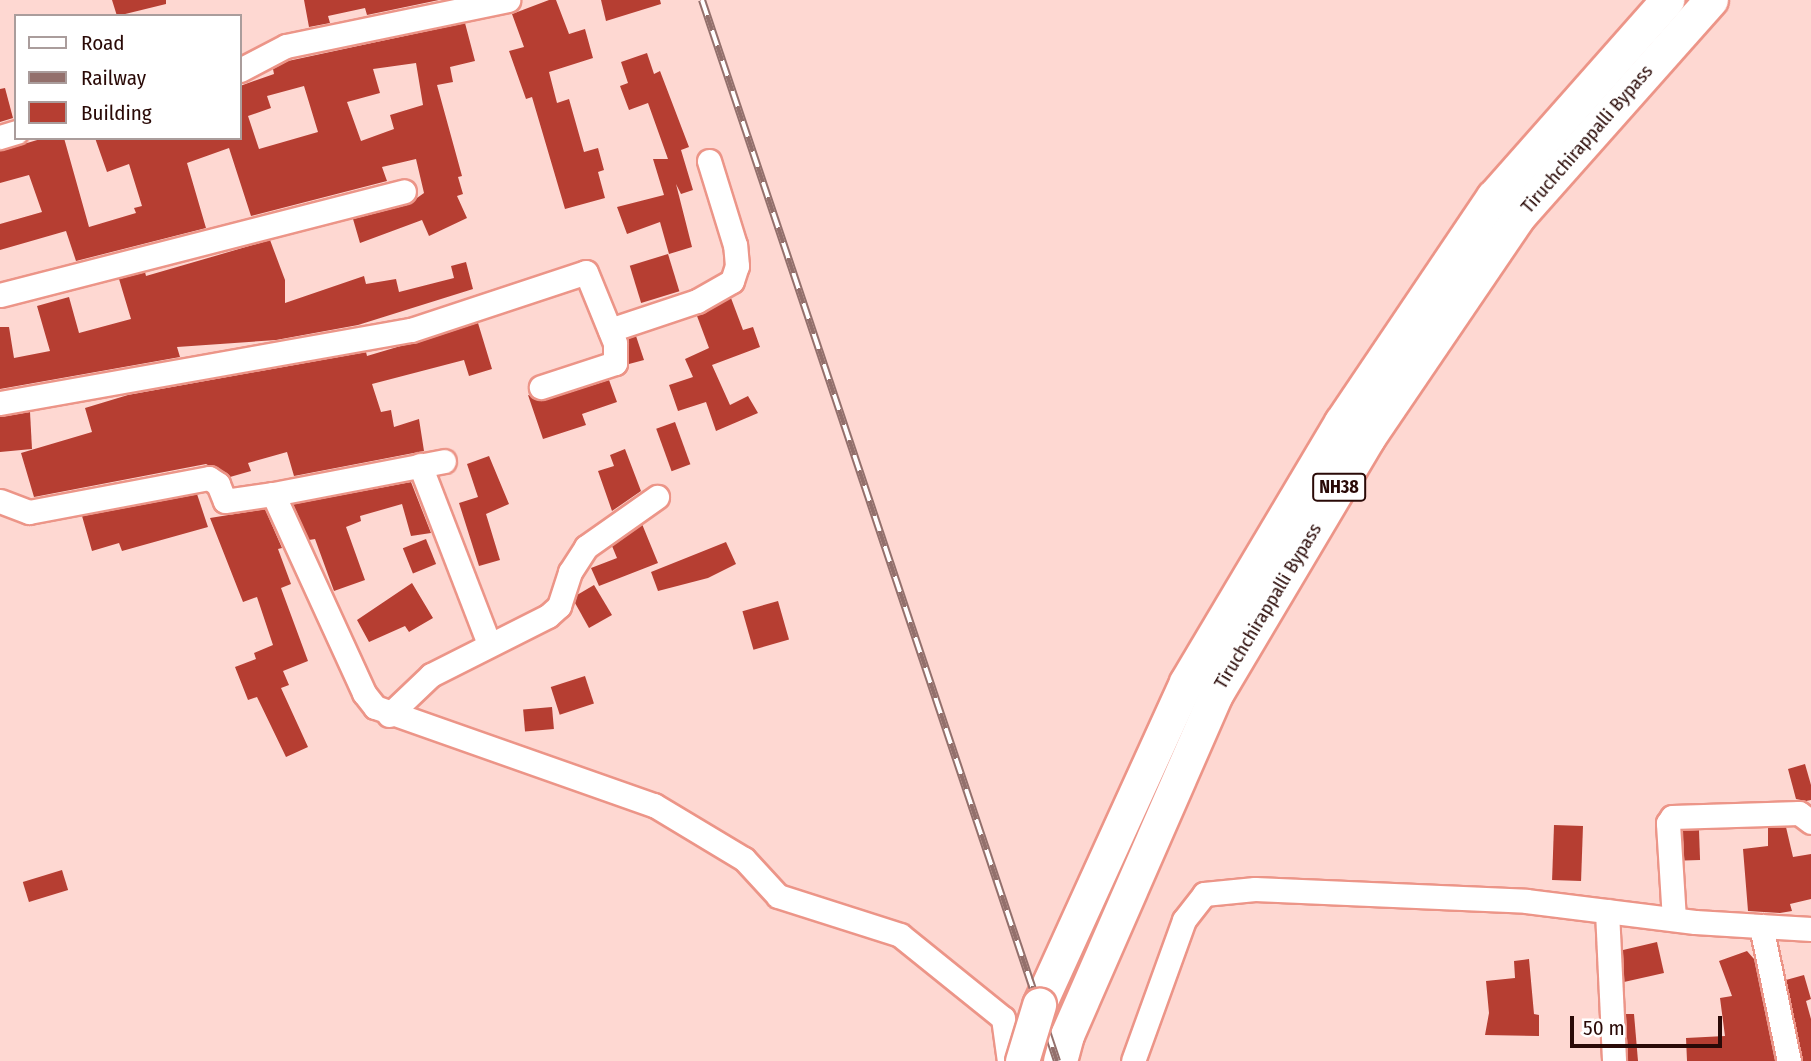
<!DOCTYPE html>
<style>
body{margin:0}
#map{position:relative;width:1811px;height:1061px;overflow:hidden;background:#fed8d2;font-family:"Fira Sans Condensed",sans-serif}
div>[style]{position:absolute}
.building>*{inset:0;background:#b63e32;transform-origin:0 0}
.roads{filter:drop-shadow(2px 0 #ec9588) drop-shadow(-2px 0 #ec9588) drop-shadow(0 2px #ec9588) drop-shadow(0 -2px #ec9588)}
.minor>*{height:23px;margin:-11.5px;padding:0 11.5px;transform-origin:11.5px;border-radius:11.5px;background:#fff}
.highway>*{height:33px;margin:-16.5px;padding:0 16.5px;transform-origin:16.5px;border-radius:16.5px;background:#fff}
.rail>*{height:8px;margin-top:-4px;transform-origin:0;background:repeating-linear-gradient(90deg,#fff 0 16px,#93706c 0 32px);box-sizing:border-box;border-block:2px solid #93706c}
.bridges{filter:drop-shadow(2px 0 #ec9588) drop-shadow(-2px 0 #ec9588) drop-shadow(0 2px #ec9588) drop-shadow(0 -2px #ec9588)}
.highway-bridge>*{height:33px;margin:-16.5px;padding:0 16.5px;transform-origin:16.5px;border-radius:16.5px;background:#fff}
span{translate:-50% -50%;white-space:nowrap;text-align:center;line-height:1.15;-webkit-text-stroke:7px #fff;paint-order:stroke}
.shield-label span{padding:2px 5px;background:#fff;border:2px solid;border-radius:5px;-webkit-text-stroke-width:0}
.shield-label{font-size:18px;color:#2a0a07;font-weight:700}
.street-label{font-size:19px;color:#2a0a07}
.legend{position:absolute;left:14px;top:14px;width:228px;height:126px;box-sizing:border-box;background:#fff;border:2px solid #aa9d9c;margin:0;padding:9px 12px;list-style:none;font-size:21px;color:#2a0a07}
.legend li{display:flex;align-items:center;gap:14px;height:35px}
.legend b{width:35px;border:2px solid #aa9d9c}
.scale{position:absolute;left:1570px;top:1016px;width:152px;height:32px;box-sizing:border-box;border:4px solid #2a0a07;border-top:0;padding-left:9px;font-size:21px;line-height:24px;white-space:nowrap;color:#2a0a07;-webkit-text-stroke:5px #fff;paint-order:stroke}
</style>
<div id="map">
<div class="building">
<i style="clip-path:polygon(112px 0,166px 0,166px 4px,117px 16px)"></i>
<i style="clip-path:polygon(304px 0,439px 0,367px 15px,365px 8px,328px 16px,330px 23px,309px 27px)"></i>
<i style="clip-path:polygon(549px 0,556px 0,569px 34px,585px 29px,593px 58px,549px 72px,557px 103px,569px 99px,584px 152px,598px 148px,604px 170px,598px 172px,605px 198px,565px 209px,532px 97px,526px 99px,509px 51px,524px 47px,512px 14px)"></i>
<i style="clip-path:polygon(601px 0,660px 0,661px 4px,606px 21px)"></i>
<i style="clip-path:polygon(evenodd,465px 23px,475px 61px,450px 67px,453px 82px,437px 85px,462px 176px,458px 177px,463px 194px,457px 196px,467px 218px,429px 236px,422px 220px,360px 243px,353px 219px,407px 205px,424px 193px,416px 159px,382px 167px,387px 181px,251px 216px,229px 148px,187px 163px,206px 228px,76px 261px,66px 231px,0 250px,0 224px,42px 212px,29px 175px,0 183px,0 151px,44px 138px,64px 138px,89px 227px,136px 213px,134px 208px,142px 206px,129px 164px,107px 172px,95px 138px,240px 138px,240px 86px,274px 74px,273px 69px,288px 61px,465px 23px,416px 63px,423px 105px,390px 115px,394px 129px,361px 141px,347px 102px,380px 93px,373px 69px,416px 63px,465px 23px,304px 86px,318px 132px,259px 149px,248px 116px,271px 108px,267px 96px,304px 86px)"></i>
<i style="clip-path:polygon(647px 53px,654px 74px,660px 71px,689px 147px,681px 150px,693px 190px,681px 194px,676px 184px,692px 247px,669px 254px,660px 222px,627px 234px,617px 207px,664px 195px,653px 159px,668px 159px,648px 103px,629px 110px,620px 86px,628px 83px,621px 62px)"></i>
<i style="clip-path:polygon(5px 88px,13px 118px,0 122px,0 89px)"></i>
<i style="clip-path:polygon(270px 240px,285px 280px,285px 303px,364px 276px,366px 284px,396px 279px,399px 292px,454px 278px,451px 266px,466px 262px,473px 289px,358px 325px,276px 340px,177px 347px,180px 357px,0 389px,0 327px,9px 327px,14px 358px,50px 351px,37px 306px,69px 297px,79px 333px,131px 319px,119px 279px,145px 272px,146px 276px)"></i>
<i style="left:668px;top:254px;width:39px;height:40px;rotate:73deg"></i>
<i style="clip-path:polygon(731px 298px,743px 330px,753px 327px,760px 347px,712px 365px,730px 405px,748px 396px,758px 413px,716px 431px,706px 402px,678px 411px,669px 385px,693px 377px,685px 359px,709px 348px,697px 316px)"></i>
<i style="clip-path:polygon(478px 323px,492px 369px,469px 376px,464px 360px,372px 384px,381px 412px,391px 410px,394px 427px,419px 419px,424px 451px,294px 476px,287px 452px,248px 463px,251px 471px,230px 477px,206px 464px,34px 497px,21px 453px,92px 432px,85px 408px,128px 395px,366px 352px,367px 356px)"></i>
<i style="clip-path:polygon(636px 336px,644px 360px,629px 364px,628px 339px)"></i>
<i style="clip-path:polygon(609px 380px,617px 402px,582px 414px,586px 425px,543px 439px,528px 395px,545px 400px)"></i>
<i style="clip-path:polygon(30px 412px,32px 449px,0 452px,0 417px)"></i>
<i style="left:675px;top:422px;width:45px;height:20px;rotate:70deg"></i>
<i style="clip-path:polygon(625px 449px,641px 491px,612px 511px,598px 471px,614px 466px,610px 455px)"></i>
<i style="clip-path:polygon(489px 456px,509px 504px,486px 514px,500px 560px,479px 566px,459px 503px,478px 497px,467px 464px)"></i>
<i style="clip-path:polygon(411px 482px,431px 533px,411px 536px,402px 504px,360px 516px,361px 521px,346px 527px,365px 580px,334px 591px,315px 539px,309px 540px,293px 504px)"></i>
<i style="clip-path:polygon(197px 494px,208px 527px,122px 551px,119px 543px,92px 551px,82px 516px)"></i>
<i style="clip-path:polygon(265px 509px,282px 548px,278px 549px,291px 584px,281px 588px,308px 661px,283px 671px,289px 685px,281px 688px,308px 747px,286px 757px,257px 697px,248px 700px,235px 667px,256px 659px,254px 653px,273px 645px,257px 597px,243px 602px,210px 518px)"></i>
<i style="clip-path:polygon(642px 524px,658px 563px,599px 586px,591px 568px,617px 558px,612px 546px)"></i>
<i style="left:426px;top:539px;width:27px;height:25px;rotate:68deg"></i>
<i style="clip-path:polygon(726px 542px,736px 564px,708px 578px,658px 591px,651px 572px)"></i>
<i style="clip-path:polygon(412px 583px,433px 618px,409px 632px,405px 626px,369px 642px,357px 620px)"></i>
<i style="clip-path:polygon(594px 585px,612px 615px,589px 628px,575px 603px,577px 595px)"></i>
<i style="left:778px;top:601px;width:40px;height:37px;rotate:74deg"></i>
<i style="left:585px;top:676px;width:29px;height:36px;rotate:72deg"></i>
<i style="left:552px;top:707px;width:22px;height:29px;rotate:85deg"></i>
<i style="clip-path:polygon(1805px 764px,1811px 785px,1811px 800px,1806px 801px,1796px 799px,1788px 769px)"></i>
<i style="left:1554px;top:825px;width:29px;height:55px;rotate:2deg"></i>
<i style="clip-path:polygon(1786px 827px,1793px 857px,1811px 854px,1811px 899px,1790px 904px,1792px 911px,1780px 913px,1748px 911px,1743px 849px,1768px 846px,1768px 828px)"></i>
<i style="left:1699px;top:830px;width:30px;height:16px;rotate:88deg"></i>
<i style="left:62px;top:870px;width:21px;height:41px;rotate:73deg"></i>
<i style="clip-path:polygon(1657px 942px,1664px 973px,1624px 982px,1623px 950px)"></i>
<i style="clip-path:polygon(1747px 951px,1754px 959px,1775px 1061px,1687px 1061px,1686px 1038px,1725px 1036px,1720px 998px,1732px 996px,1719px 961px)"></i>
<i style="clip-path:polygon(1529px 959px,1534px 1014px,1539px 1015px,1539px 1036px,1485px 1035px,1489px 1013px,1486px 981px,1515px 978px,1514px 961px)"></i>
<i style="clip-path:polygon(1804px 975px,1811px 999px,1806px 1001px,1811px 1019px,1811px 1061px,1803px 1061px,1786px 980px)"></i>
<i style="clip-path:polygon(1626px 1014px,1634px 1014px,1638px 1061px,1628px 1061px)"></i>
</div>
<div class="roads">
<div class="minor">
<i style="left:240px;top:70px;width:52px;rotate:-27.6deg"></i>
<i style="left:286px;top:46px;width:227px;rotate:-11.7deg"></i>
<i style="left:0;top:137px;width:17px;rotate:-17deg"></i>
<i style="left:0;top:295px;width:417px;rotate:-14.4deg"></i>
<i style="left:610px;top:330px;width:92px;rotate:-18.4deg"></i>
<i style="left:697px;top:301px;width:40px;rotate:-29.7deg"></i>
<i style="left:732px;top:281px;width:16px;rotate:-72deg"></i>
<i style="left:737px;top:266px;width:21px;rotate:-95deg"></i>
<i style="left:735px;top:245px;width:88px;rotate:-107.2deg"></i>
<i style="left:0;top:403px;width:417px;rotate:-10.1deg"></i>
<i style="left:411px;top:330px;width:184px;rotate:-18.3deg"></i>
<i style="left:586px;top:272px;width:77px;rotate:67.8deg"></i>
<i style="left:615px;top:343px;width:20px;rotate:90deg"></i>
<i style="left:615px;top:363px;width:78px;rotate:162deg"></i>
<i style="left:420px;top:465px;width:192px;rotate:68.9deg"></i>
<i style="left:273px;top:494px;width:174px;rotate:-10.9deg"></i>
<i style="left:0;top:501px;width:31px;rotate:21deg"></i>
<i style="left:29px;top:512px;width:183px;rotate:-10.7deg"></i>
<i style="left:209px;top:478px;width:11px;rotate:34deg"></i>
<i style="left:218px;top:484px;width:18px;rotate:68deg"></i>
<i style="left:225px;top:501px;width:49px;rotate:-8.3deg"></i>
<i style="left:273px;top:494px;width:219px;rotate:65.4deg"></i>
<i style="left:364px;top:693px;width:18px;rotate:52deg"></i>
<i style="left:375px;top:707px;width:296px;rotate:19.4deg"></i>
<i style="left:654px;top:805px;width:105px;rotate:31deg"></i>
<i style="left:744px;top:859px;width:50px;rotate:47.4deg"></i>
<i style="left:778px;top:896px;width:128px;rotate:17.7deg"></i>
<i style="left:900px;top:935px;width:132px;rotate:38.9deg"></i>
<i style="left:1003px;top:1018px;width:43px;rotate:82.1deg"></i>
<i style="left:389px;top:715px;width:58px;rotate:-43.6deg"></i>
<i style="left:431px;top:675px;width:131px;rotate:-26.8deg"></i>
<i style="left:548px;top:616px;width:15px;rotate:-42deg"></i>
<i style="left:559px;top:606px;width:36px;rotate:-72deg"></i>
<i style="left:570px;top:572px;width:30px;rotate:-57deg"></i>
<i style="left:586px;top:547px;width:87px;rotate:-35.2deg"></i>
<i style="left:1607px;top:911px;width:150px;rotate:87.3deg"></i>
<i style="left:1674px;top:919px;width:96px;rotate:-93.6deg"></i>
<i style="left:1668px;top:823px;width:7px;rotate:-56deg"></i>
<i style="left:1672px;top:817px;width:127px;rotate:-1.8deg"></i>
<i style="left:1799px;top:813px;width:15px;rotate:37deg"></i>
<i style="left:1761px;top:926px;width:138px;rotate:78.3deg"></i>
<i style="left:1133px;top:1061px;width:150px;rotate:-70.1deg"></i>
<i style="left:1184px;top:920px;width:33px;rotate:-52deg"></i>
<i style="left:1204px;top:894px;width:51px;rotate:-5.6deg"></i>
<i style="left:1255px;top:889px;width:271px;rotate:2.5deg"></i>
<i style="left:1526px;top:901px;width:170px;rotate:7.1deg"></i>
<i style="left:1695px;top:922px;width:116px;rotate:3.5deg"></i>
</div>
<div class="highway">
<i style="left:1039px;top:1005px;width:355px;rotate:-65.5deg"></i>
<i style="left:1186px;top:682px;width:303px;rotate:-59.2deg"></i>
<i style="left:1341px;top:422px;width:272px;rotate:-56deg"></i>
<i style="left:1493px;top:197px;width:263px;rotate:-48.5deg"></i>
<i style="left:1060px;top:1061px;width:27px;rotate:-75deg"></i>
<i style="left:1067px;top:1035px;width:370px;rotate:-66.4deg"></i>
<i style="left:1215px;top:696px;width:300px;rotate:-59.3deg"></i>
<i style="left:1368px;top:438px;width:268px;rotate:-55.8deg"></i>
<i style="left:1519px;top:216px;width:289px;rotate:-48.4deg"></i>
</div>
</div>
<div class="rail">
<i style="left:702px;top:0;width:1119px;rotate:71.5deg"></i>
</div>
<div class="bridges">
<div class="highway-bridge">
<i style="left:1022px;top:1061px;width:59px;rotate:-73.1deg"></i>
</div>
</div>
<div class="shield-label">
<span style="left:1339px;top:487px">NH38</span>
</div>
<div class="street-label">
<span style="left:1587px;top:139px;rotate:-49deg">Tiruchchirappalli Bypass</span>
<span style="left:1268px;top:606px;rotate:-59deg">Tiruchchirappalli Bypass</span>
</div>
<ul class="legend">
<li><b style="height:9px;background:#fff"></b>Road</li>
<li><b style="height:9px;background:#93706c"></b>Railway</li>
<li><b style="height:19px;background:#b63e32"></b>Building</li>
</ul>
<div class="scale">50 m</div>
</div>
